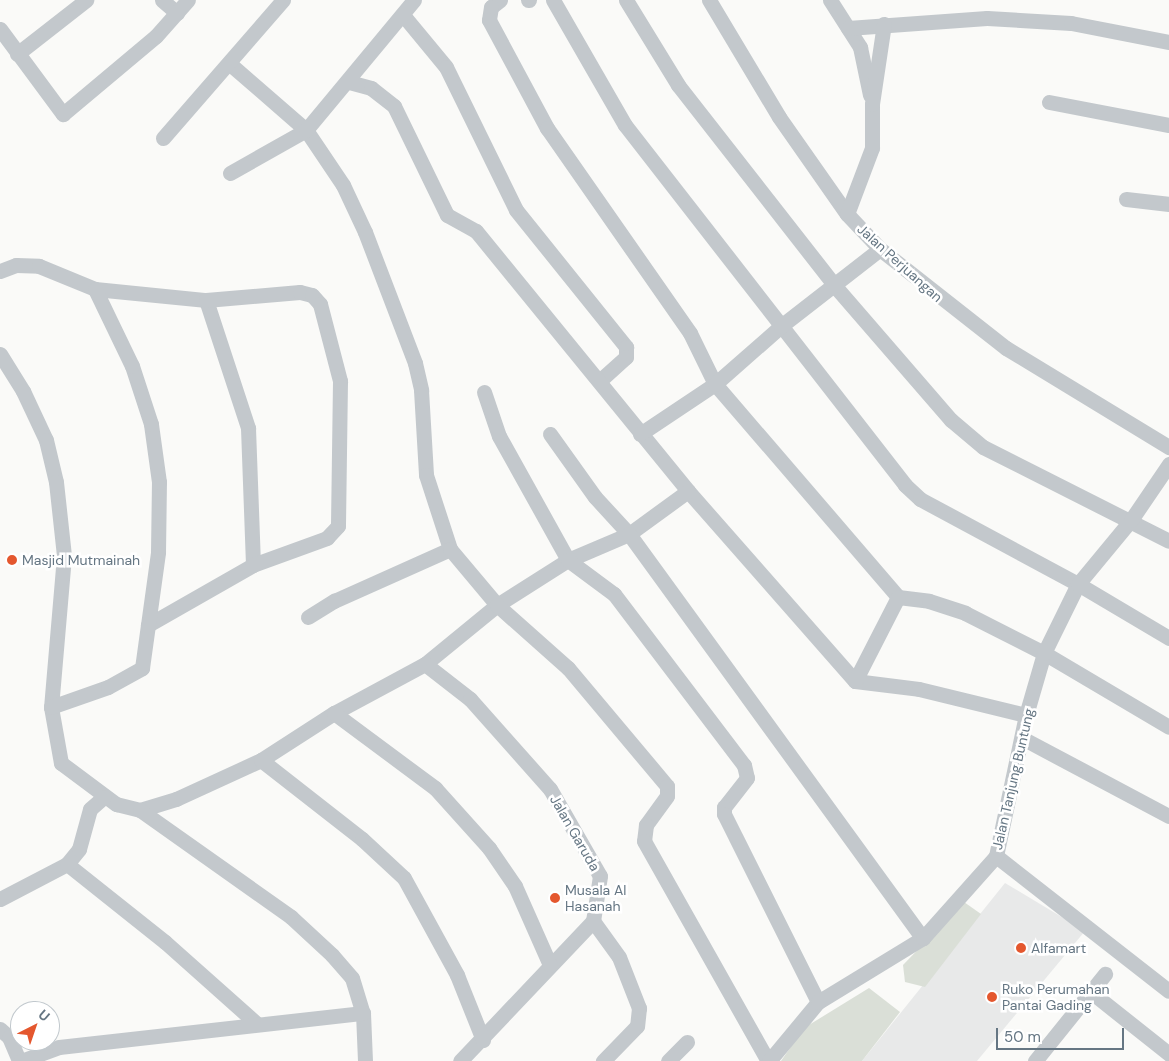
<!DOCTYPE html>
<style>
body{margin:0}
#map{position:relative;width:1169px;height:1061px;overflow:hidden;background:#fafaf8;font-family:"DM Sans",sans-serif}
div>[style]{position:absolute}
.built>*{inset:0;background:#e8e9e9}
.green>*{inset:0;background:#dadfd7}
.minor>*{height:15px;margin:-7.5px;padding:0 7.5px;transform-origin:7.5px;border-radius:7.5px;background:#c3c8cc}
.dots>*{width:14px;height:14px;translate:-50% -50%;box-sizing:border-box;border:2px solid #fff;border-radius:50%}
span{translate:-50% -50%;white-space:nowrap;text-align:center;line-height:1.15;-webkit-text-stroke:5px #fff;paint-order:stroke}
.street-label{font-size:14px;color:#657683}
.poi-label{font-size:14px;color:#657683}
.left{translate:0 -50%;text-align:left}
.north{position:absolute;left:10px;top:1001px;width:50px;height:50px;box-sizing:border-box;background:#fff;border:1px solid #c1c8cd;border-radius:50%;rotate:41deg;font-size:14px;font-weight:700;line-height:20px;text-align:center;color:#657683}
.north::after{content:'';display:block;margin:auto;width:18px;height:22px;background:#e4572e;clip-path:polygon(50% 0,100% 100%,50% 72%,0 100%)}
.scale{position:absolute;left:996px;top:1028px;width:128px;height:22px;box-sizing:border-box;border:2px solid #657683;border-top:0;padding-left:6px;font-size:15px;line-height:18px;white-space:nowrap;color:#657683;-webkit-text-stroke:4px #fff;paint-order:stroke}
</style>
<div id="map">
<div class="built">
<i style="clip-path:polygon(1005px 883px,1085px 931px,977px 1061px,862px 1061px)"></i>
</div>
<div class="green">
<i style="clip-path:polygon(964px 902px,981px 914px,925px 987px,905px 982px,903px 965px)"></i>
<i style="clip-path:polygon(869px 988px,900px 1012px,862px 1061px,781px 1061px,804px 1028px)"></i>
</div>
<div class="minor">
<i style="left:162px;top:0;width:20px;rotate:41deg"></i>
<i style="left:500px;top:0;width:11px;rotate:142deg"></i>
<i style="left:491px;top:7px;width:13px;rotate:99deg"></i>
<i style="left:489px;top:20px;width:123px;rotate:61.8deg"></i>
<i style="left:547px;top:128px;width:250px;rotate:55.1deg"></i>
<i style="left:690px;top:333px;width:57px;rotate:63.9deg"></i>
<i style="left:715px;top:384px;width:281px;rotate:49.3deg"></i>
<i style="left:898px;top:597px;width:31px;rotate:7deg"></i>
<i style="left:929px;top:601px;width:38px;rotate:18deg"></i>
<i style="left:965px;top:613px;width:89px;rotate:26.9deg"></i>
<i style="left:1044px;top:653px;width:145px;rotate:30.6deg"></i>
<i style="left:528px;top:0;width:1px"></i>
<i style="left:553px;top:0;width:144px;rotate:60.1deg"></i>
<i style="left:625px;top:125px;width:456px;rotate:52.1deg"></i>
<i style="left:905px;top:485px;width:21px;rotate:43deg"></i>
<i style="left:920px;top:499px;width:179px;rotate:28.3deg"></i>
<i style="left:1078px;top:584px;width:106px;rotate:30.7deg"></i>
<i style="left:626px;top:0;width:100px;rotate:58.5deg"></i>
<i style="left:678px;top:85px;width:254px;rotate:52deg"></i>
<i style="left:834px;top:285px;width:179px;rotate:49.1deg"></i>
<i style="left:951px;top:420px;width:42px;rotate:40.2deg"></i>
<i style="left:983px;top:447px;width:208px;rotate:26.8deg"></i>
<i style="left:709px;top:0;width:136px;rotate:59.1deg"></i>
<i style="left:779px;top:117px;width:118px;rotate:55deg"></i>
<i style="left:847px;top:214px;width:48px;rotate:46.7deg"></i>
<i style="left:880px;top:249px;width:160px;rotate:38.2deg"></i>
<i style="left:1006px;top:348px;width:191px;rotate:31.3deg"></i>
<i style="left:830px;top:0;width:56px;rotate:57.4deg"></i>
<i style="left:860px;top:47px;width:49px;rotate:78.2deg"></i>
<i style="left:403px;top:15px;width:67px;rotate:50.4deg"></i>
<i style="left:446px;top:67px;width:159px;rotate:63.9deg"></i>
<i style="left:516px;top:210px;width:176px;rotate:51.2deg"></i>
<i style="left:626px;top:347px;width:10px;rotate:90deg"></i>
<i style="left:626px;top:357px;width:36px;rotate:138deg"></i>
<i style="left:848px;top:28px;width:139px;rotate:-4.1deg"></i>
<i style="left:987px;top:18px;width:84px;rotate:3.4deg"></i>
<i style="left:1071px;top:23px;width:100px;rotate:11deg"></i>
<i style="left:0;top:29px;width:106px;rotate:53.5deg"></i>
<i style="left:63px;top:114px;width:121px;rotate:-40deg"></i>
<i style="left:156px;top:36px;width:48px;rotate:-48.4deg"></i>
<i style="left:17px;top:54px;width:88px;rotate:-38deg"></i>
<i style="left:230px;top:64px;width:101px;rotate:41deg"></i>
<i style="left:306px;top:130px;width:66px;rotate:56.1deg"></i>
<i style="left:343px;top:185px;width:52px;rotate:64.9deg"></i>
<i style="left:365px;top:232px;width:140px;rotate:69.1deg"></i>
<i style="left:415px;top:363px;width:28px;rotate:77deg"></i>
<i style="left:421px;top:390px;width:85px;rotate:86.6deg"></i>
<i style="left:426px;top:475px;width:78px;rotate:72deg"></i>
<i style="left:349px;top:82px;width:23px;rotate:15deg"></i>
<i style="left:371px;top:88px;width:29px;rotate:38deg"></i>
<i style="left:394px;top:106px;width:121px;rotate:64.1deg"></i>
<i style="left:447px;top:215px;width:33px;rotate:29deg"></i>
<i style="left:476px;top:231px;width:335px;rotate:50.8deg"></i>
<i style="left:688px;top:491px;width:253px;rotate:48.7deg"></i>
<i style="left:855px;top:681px;width:64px;rotate:7.1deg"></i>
<i style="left:919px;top:689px;width:110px;rotate:13.7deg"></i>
<i style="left:1049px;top:102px;width:122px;rotate:10.9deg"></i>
<i style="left:163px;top:138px;width:183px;rotate:-49deg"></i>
<i style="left:230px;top:173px;width:87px;rotate:-29.5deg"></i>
<i style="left:306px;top:130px;width:169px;rotate:-50.3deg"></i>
<i style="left:1126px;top:199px;width:43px;rotate:6.6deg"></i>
<i style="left:847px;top:214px;width:71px;rotate:-69.3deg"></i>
<i style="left:872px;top:148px;width:44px;rotate:-90deg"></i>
<i style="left:872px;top:104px;width:81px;rotate:-81.5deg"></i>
<i style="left:0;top:271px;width:17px;rotate:-21deg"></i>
<i style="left:16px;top:265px;width:23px;rotate:2deg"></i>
<i style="left:39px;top:266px;width:61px;rotate:22.3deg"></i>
<i style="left:95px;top:289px;width:112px;rotate:5.7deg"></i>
<i style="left:206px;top:300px;width:135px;rotate:71.8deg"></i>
<i style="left:248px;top:428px;width:137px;rotate:87.9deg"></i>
<i style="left:253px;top:565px;width:121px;rotate:150.3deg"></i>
<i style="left:206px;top:300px;width:94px;rotate:-4.9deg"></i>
<i style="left:300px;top:292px;width:12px;rotate:14deg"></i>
<i style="left:312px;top:295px;width:12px;rotate:48deg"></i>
<i style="left:320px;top:304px;width:80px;rotate:75.4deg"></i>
<i style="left:340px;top:381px;width:145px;rotate:90.8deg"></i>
<i style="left:338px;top:526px;width:16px;rotate:133deg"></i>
<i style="left:327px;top:538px;width:79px;rotate:160deg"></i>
<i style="left:0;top:354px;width:44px;rotate:58.1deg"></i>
<i style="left:23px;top:391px;width:54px;rotate:64.9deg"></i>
<i style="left:46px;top:440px;width:43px;rotate:76.6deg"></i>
<i style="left:56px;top:482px;width:74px;rotate:83.8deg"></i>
<i style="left:64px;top:556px;width:152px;rotate:94.9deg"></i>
<i style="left:51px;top:707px;width:57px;rotate:79.9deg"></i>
<i style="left:61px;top:763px;width:69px;rotate:36.7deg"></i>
<i style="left:116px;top:804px;width:25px;rotate:14deg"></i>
<i style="left:140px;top:810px;width:38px;rotate:-17deg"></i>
<i style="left:176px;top:799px;width:94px;rotate:-24.6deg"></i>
<i style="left:261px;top:760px;width:87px;rotate:-32.8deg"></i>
<i style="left:334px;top:713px;width:103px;rotate:-28.3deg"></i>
<i style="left:425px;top:664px;width:93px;rotate:-39.3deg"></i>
<i style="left:497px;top:605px;width:84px;rotate:-32.4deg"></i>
<i style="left:568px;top:560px;width:66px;rotate:-23.1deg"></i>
<i style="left:629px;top:534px;width:73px;rotate:-36.1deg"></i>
<i style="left:484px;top:392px;width:46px;rotate:71.2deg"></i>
<i style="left:499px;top:436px;width:142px;rotate:60.9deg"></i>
<i style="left:568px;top:560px;width:57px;rotate:36.5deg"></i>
<i style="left:614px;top:594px;width:215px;rotate:52.8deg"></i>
<i style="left:744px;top:765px;width:13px;rotate:77deg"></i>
<i style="left:747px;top:778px;width:37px;rotate:128deg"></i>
<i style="left:724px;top:807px;width:7px;rotate:90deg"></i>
<i style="left:724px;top:814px;width:210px;rotate:63.4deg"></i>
<i style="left:550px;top:434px;width:77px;rotate:54.5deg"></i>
<i style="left:595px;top:497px;width:50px;rotate:47.4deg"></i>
<i style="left:629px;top:534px;width:500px;rotate:54deg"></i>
<i style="left:640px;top:434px;width:90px;rotate:-33.7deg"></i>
<i style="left:715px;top:384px;width:88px;rotate:-41.3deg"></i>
<i style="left:781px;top:326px;width:125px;rotate:-37.9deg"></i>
<i style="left:308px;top:617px;width:31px;rotate:-32deg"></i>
<i style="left:334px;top:601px;width:127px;rotate:-24.1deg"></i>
<i style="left:450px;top:549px;width:73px;rotate:50deg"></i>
<i style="left:497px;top:605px;width:95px;rotate:41.6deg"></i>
<i style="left:568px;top:668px;width:154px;rotate:50deg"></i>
<i style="left:667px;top:786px;width:10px;rotate:90deg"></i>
<i style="left:667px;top:796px;width:36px;rotate:126deg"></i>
<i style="left:646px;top:825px;width:16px;rotate:97deg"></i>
<i style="left:644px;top:841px;width:253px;rotate:60.6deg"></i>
<i style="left:425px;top:664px;width:57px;rotate:37.9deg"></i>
<i style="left:470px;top:699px;width:120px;rotate:48.4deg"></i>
<i style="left:550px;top:789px;width:100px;rotate:60.1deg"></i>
<i style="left:600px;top:876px;width:46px;rotate:98.8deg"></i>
<i style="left:593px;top:921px;width:193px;rotate:133.5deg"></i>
<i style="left:855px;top:681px;width:94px;rotate:-62.9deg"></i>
<i style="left:51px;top:707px;width:60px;rotate:-19.3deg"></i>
<i style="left:108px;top:687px;width:39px;rotate:-29deg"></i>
<i style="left:142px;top:668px;width:117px;rotate:-82.1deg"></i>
<i style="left:158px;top:552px;width:70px;rotate:-89.2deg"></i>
<i style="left:159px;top:482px;width:59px;rotate:-97.9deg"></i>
<i style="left:151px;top:424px;width:61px;rotate:-108.1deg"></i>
<i style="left:132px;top:366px;width:85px;rotate:-115.7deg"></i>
<i style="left:334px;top:713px;width:126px;rotate:36.6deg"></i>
<i style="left:435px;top:788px;width:81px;rotate:48deg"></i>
<i style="left:489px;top:848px;width:46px;rotate:55.6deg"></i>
<i style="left:515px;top:886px;width:86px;rotate:66.1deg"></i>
<i style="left:1022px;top:738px;width:166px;rotate:28deg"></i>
<i style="left:261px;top:760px;width:128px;rotate:38deg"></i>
<i style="left:362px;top:839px;width:57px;rotate:42.9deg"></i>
<i style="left:404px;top:878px;width:111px;rotate:61.3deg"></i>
<i style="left:457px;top:975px;width:70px;rotate:68.2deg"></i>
<i style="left:140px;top:810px;width:185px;rotate:35.3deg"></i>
<i style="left:291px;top:917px;width:56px;rotate:42.8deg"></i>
<i style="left:332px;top:955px;width:30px;rotate:49deg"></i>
<i style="left:352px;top:978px;width:37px;rotate:73deg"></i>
<i style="left:363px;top:1013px;width:48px;rotate:87.6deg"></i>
<i style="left:996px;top:856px;width:219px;rotate:38deg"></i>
<i style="left:67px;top:864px;width:125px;rotate:38.5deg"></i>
<i style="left:165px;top:942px;width:122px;rotate:41.7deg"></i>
<i style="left:0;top:899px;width:76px;rotate:-27.6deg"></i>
<i style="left:67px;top:864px;width:19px;rotate:-51deg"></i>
<i style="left:79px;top:849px;width:41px;rotate:-74.6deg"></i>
<i style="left:90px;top:809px;width:18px;rotate:-41deg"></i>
<i style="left:593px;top:921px;width:44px;rotate:54.2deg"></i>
<i style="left:619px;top:957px;width:55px;rotate:68.6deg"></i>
<i style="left:639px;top:1008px;width:18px;rotate:96deg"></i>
<i style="left:637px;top:1026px;width:49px;rotate:134.2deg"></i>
<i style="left:1091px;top:992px;width:100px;rotate:38.5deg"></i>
<i style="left:0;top:1029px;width:12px;rotate:42deg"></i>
<i style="left:9px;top:1037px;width:26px;rotate:67deg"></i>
<i style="left:21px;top:1061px;width:40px;rotate:-20.2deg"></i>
<i style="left:59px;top:1047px;width:306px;rotate:-6.4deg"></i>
<i style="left:668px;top:1061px;width:27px;rotate:-45deg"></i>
<i style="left:769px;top:1061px;width:77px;rotate:-50.3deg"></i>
<i style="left:818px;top:1002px;width:123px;rotate:-31.4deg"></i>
<i style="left:923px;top:938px;width:110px;rotate:-48.3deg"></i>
<i style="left:996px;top:856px;width:144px;rotate:-78deg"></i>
<i style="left:1026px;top:715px;width:65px;rotate:-73.8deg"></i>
<i style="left:1044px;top:653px;width:77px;rotate:-63.8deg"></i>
<i style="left:1078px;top:584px;width:83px;rotate:-50.4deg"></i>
<i style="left:1131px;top:520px;width:68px;rotate:-55.8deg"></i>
<i style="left:1035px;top:1061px;width:112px;rotate:-51.2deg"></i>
</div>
<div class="dots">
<i style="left:12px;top:560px;background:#e4572e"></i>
<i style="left:555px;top:898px;background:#e4572e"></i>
<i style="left:1021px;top:948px;background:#e4572e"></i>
<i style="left:992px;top:997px;background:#e4572e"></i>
</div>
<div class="street-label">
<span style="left:900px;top:263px;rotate:42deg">Jalan Perjuangan</span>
<span style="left:1013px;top:779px;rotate:-77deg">Jalan Tanjung Buntung</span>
<span style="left:575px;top:833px;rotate:60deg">Jalan Garuda</span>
</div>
<div class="poi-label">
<span class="left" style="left:22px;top:560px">Masjid Mutmainah</span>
<span class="left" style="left:565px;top:898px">Musala Al<br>Hasanah</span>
<span class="left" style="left:1031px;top:948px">Alfamart</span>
<span class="left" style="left:1002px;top:997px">Ruko Perumahan<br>Pantai Gading</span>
</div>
<div class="north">U</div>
<div class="scale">50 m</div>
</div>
